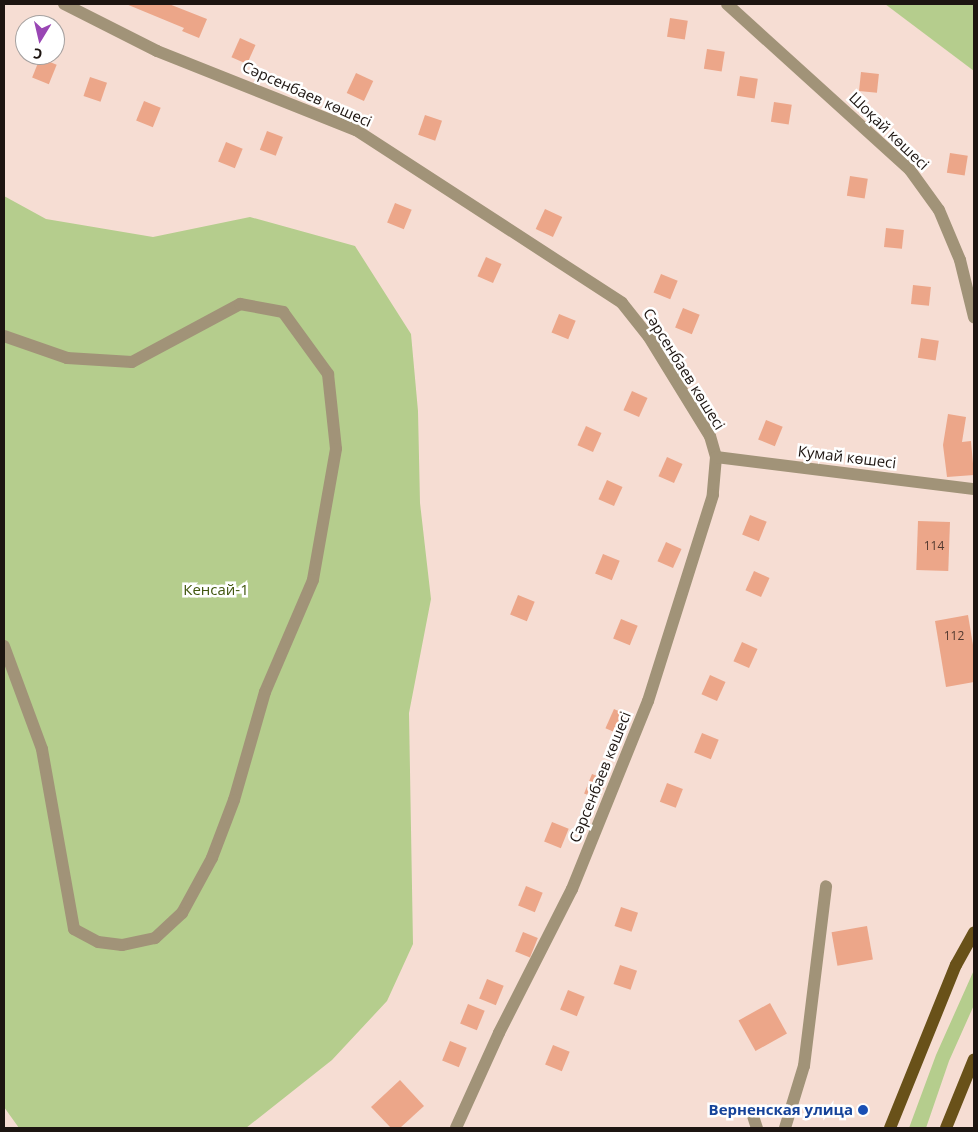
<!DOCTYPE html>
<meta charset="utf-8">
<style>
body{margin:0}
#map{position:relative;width:978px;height:1132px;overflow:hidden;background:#f6ddd3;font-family:"Open Sans",sans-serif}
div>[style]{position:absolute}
.green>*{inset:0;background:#b5cd8d}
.building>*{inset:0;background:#eca689;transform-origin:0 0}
.minor>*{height:12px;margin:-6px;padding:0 6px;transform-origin:6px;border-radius:6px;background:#a19378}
.major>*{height:12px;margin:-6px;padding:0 6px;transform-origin:6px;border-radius:6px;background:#695119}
.dots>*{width:14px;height:14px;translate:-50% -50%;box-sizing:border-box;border:2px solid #fff;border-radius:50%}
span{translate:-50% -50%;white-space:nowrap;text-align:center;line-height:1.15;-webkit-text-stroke:5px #fff;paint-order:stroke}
.number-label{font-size:12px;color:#51392f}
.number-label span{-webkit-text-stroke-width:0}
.street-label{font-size:15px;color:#1d1511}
.park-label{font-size:15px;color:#425710}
.transit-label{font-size:15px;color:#164399;font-weight:700}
.right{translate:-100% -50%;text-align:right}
.frame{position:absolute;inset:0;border:5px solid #1d1511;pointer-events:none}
.north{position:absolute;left:15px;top:15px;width:50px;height:50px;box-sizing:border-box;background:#fff;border:1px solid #a5a1a0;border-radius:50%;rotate:189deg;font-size:14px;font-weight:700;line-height:20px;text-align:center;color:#1d1511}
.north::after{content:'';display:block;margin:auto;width:18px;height:22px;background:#9946b4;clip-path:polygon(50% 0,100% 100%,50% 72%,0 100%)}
</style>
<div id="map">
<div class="green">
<i style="clip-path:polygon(885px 4px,974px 4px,974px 71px)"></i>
<i style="clip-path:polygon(4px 196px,46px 219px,153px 237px,250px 217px,355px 246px,411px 334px,418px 411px,420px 503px,431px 599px,409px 713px,413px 944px,387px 1001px,332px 1060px,246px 1128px,19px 1128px,4px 1107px)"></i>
<i style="clip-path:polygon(974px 970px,974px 1005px,949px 1061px,926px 1128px,909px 1128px,936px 1055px)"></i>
</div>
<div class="building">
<i style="clip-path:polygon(126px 4px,169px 4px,207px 19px,199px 38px,182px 31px,184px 28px)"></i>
<i style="left:670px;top:18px;width:18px;height:19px;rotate:9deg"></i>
<i style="left:240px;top:38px;width:17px;height:21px;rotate:24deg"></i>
<i style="left:707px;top:49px;width:18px;height:20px;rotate:9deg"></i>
<i style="left:40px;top:58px;width:18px;height:21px;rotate:22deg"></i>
<i style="left:861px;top:72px;width:18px;height:19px;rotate:6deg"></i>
<i style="left:356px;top:73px;width:19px;height:22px;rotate:25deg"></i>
<i style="left:740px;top:76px;width:18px;height:20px;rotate:9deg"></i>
<i style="left:90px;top:77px;width:18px;height:20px;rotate:19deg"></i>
<i style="left:144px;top:101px;width:18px;height:21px;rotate:22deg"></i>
<i style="left:774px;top:102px;width:18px;height:20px;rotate:9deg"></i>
<i style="left:425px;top:115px;width:18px;height:21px;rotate:19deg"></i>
<i style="left:267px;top:131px;width:17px;height:20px;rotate:21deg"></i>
<i style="left:226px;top:142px;width:18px;height:21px;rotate:22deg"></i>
<i style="left:950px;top:153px;width:18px;height:20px;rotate:9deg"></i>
<i style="left:850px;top:176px;width:18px;height:20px;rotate:9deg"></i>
<i style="left:395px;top:203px;width:18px;height:21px;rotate:22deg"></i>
<i style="left:545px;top:209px;width:19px;height:22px;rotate:25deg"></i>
<i style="left:886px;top:228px;width:18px;height:19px;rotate:6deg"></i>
<i style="left:486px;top:257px;width:17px;height:21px;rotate:24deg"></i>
<i style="left:661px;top:274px;width:18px;height:20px;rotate:22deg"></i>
<i style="left:913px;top:285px;width:18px;height:19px;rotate:6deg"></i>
<i style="left:683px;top:308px;width:18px;height:21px;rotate:22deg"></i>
<i style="left:559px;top:314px;width:18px;height:20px;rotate:22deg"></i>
<i style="left:921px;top:338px;width:18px;height:20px;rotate:9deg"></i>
<i style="left:632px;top:391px;width:17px;height:21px;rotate:24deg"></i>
<i style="clip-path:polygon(948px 414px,966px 417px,962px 442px,971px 441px,974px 475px,947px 477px,943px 445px)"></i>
<i style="left:766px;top:420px;width:18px;height:21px;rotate:22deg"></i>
<i style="left:586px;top:426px;width:17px;height:21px;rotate:24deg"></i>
<i style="left:667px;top:457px;width:17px;height:21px;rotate:24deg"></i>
<i style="left:607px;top:480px;width:17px;height:21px;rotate:24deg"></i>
<i style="left:750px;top:515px;width:18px;height:21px;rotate:22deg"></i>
<i style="left:918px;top:521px;width:32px;height:49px;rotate:2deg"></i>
<i style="left:666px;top:542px;width:17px;height:21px;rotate:24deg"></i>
<i style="left:603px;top:554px;width:18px;height:21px;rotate:22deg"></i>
<i style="left:754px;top:571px;width:17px;height:21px;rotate:24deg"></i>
<i style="left:518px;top:595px;width:18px;height:21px;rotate:22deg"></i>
<i style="clip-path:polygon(968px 615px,974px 651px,974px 682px,946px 687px,935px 621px)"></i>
<i style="left:621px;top:619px;width:18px;height:21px;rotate:22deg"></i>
<i style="left:742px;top:642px;width:17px;height:21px;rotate:24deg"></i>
<i style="left:710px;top:675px;width:17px;height:21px;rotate:24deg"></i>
<i style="left:614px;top:709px;width:17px;height:21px;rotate:24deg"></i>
<i style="left:702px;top:733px;width:18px;height:21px;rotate:22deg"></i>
<i style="left:592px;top:774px;width:16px;height:21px;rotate:22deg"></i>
<i style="left:667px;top:783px;width:17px;height:20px;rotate:21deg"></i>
<i style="left:552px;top:822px;width:18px;height:21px;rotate:22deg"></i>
<i style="left:526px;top:886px;width:18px;height:21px;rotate:22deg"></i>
<i style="left:621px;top:907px;width:18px;height:20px;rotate:19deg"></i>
<i style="left:867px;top:926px;width:34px;height:36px;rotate:80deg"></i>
<i style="left:523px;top:932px;width:16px;height:21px;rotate:22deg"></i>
<i style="left:620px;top:965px;width:18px;height:20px;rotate:19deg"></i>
<i style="left:487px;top:979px;width:18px;height:21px;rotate:22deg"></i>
<i style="left:568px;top:990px;width:18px;height:21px;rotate:22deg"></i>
<i style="left:770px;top:1003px;width:35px;height:36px;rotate:61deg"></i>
<i style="left:468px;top:1004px;width:18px;height:21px;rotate:22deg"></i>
<i style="left:450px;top:1041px;width:18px;height:21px;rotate:22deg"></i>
<i style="left:553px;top:1045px;width:18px;height:21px;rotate:22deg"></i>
<i style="clip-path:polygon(400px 1080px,424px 1106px,400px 1128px,391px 1128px,371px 1107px)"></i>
</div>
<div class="minor">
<i style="left:64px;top:4px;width:104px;rotate:26.8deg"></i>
<i style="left:157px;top:51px;width:214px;rotate:21.7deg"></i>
<i style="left:356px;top:130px;width:317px;rotate:33deg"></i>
<i style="left:622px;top:303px;width:43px;rotate:51.5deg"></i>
<i style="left:649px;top:337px;width:116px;rotate:58.4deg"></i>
<i style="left:710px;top:436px;width:22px;rotate:74deg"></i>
<i style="left:716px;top:457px;width:38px;rotate:95deg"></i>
<i style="left:713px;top:495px;width:216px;rotate:107.5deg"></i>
<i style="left:648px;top:701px;width:203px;rotate:112deg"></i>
<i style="left:572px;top:889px;width:161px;rotate:116.9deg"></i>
<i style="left:499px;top:1033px;width:104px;rotate:114.4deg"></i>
<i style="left:727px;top:4px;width:247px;rotate:42.2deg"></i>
<i style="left:910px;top:170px;width:49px;rotate:54.1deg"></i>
<i style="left:939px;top:210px;width:54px;rotate:67.2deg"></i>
<i style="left:960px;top:260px;width:59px;rotate:76.2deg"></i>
<i style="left:4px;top:336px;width:67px;rotate:19.2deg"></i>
<i style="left:67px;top:358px;width:65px;rotate:3.5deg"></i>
<i style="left:132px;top:362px;width:123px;rotate:-28.2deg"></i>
<i style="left:240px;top:304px;width:44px;rotate:10.5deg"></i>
<i style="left:283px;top:312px;width:77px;rotate:54deg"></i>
<i style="left:328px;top:374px;width:75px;rotate:83.9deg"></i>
<i style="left:336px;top:449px;width:133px;rotate:100deg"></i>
<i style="left:313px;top:580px;width:122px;rotate:113.2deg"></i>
<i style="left:265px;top:692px;width:112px;rotate:106deg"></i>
<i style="left:234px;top:800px;width:62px;rotate:110.8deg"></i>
<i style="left:212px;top:858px;width:63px;rotate:118.6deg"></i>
<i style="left:182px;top:913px;width:37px;rotate:137deg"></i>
<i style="left:155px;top:938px;width:34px;rotate:168deg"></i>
<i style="left:122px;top:945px;width:24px;rotate:-173deg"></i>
<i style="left:98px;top:942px;width:27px;rotate:-152deg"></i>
<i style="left:74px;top:929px;width:183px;rotate:-100.1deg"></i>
<i style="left:42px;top:749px;width:110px;rotate:-110.3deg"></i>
<i style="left:716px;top:457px;width:260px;rotate:7.1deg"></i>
<i style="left:753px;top:1116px;width:13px;rotate:72deg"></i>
<i style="left:785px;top:1128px;width:65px;rotate:-73deg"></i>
<i style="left:804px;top:1066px;width:181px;rotate:-83deg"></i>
</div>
<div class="major">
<i style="left:890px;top:1128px;width:176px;rotate:-68deg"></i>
<i style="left:956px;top:965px;width:37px;rotate:-61deg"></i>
<i style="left:946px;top:1128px;width:74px;rotate:-67.9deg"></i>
</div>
<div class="dots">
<i style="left:863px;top:1110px;background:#1a4fb4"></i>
</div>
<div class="number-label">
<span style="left:934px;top:546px">114</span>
<span style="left:954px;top:636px">112</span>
</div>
<div class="street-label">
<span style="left:307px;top:94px;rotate:24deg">Сәрсенбаев көшесі</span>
<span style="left:889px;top:131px;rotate:44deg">Шоқай көшесі</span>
<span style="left:684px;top:369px;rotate:58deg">Сәрсенбаев көшесі</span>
<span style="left:847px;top:457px;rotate:7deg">Кумай көшесі</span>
<span style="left:600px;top:777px;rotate:-68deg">Сәрсенбаев көшесі</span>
</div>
<div class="park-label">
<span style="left:216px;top:590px">Кенсай-1</span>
</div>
<div class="transit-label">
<span class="right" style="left:853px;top:1110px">Верненская улица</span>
</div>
<div class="frame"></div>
<div class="north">С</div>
</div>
